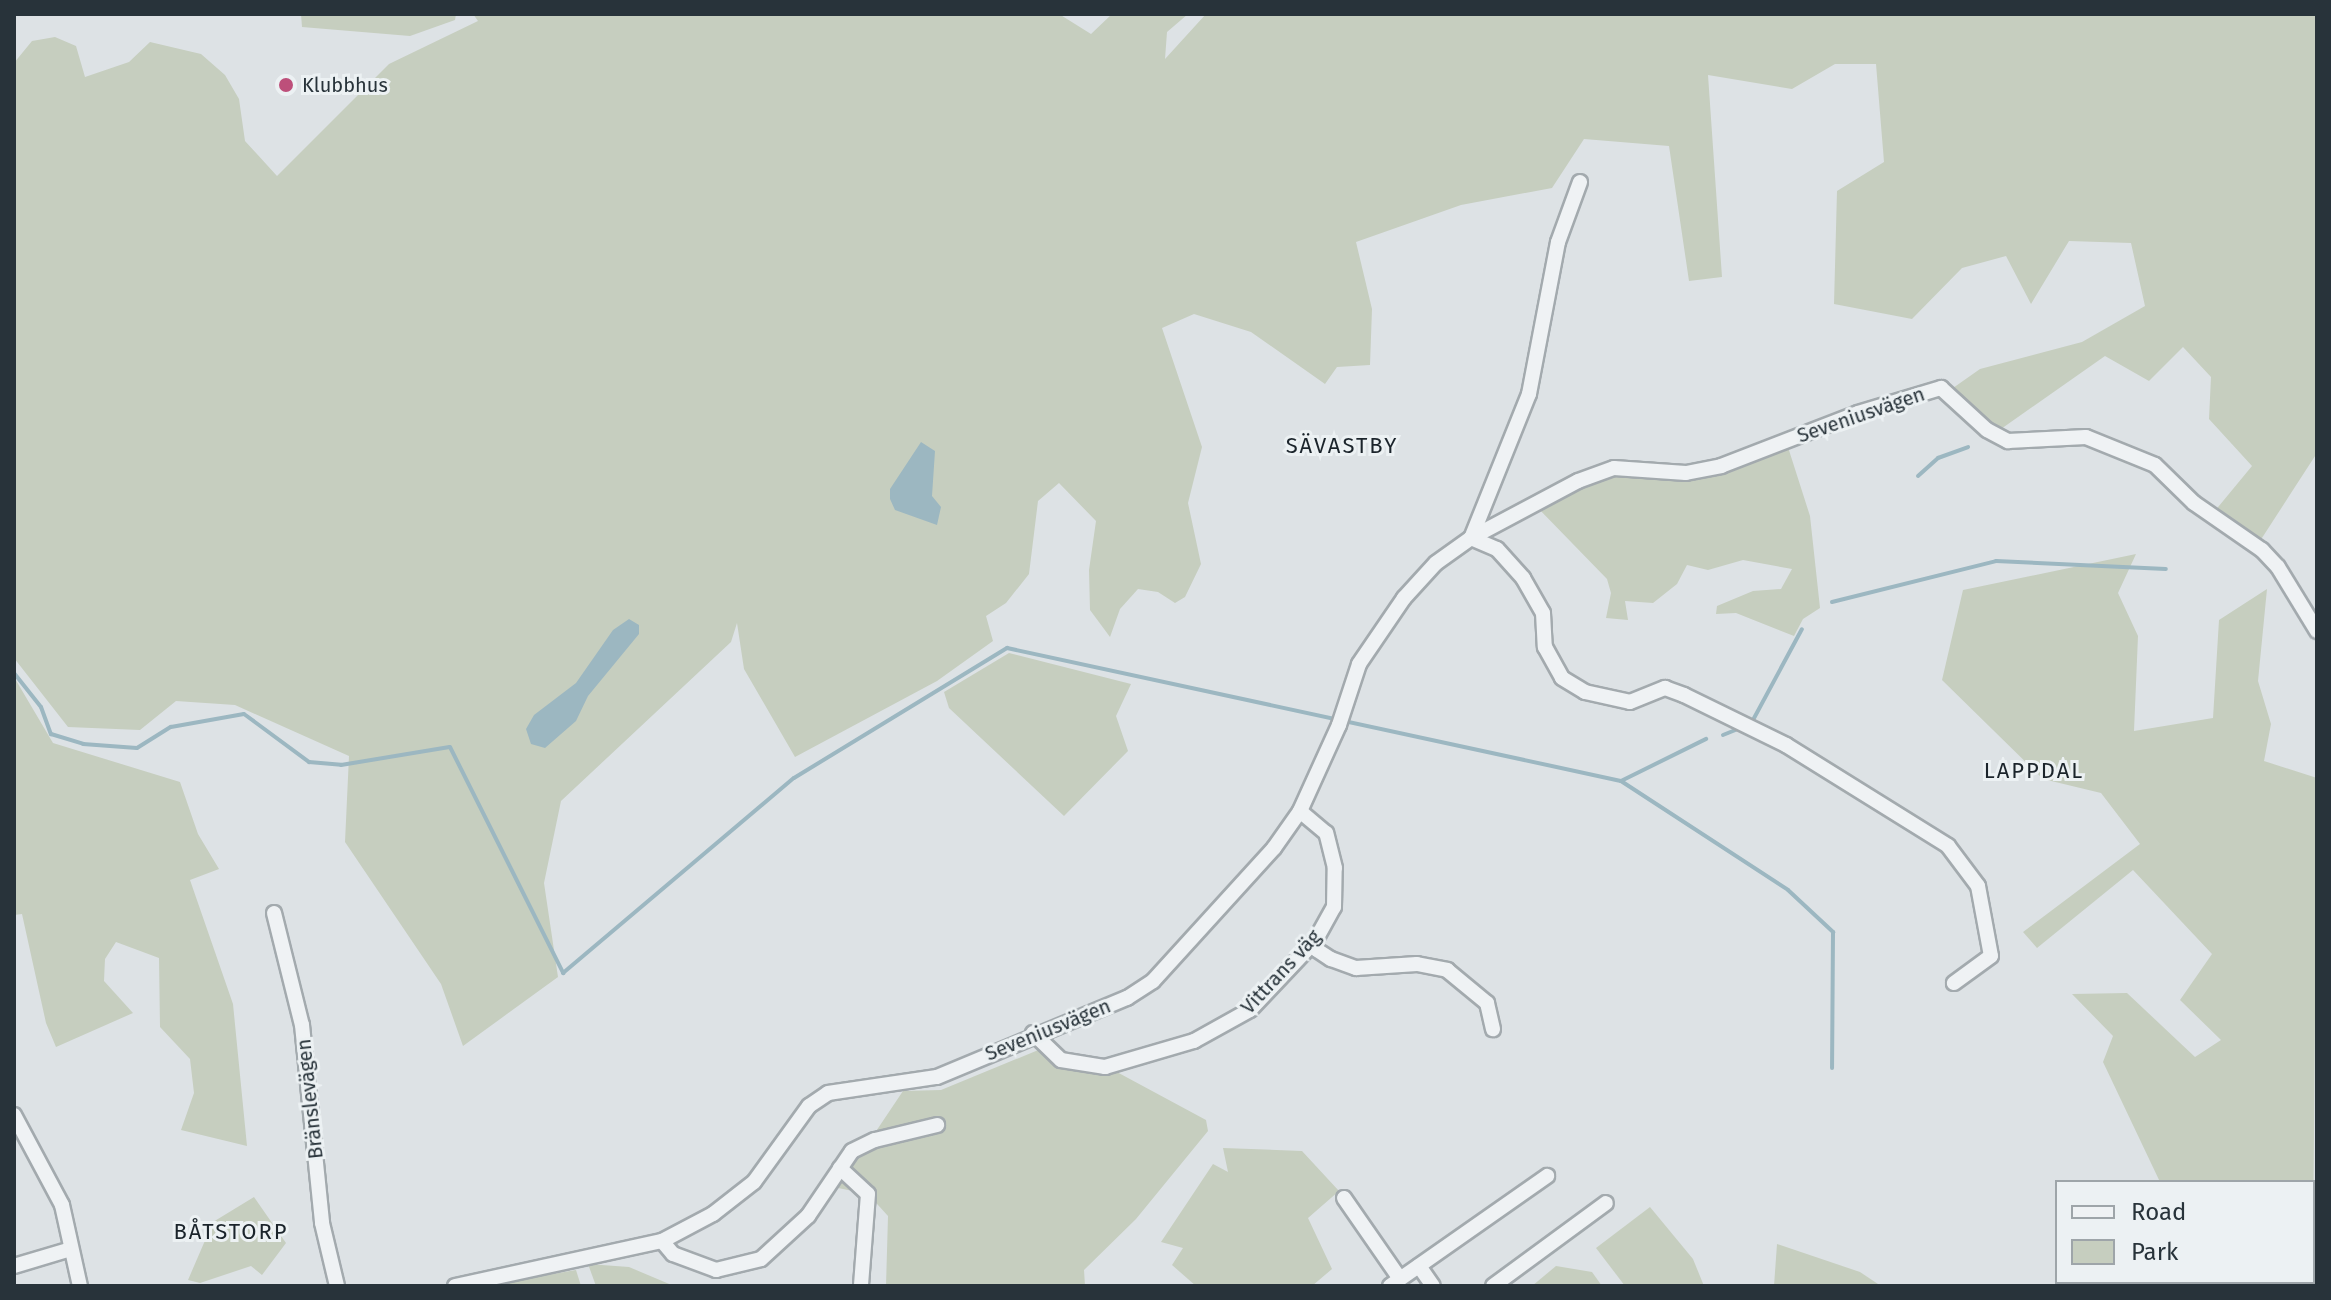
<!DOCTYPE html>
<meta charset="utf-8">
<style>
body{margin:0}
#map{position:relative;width:2331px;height:1300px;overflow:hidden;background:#dde2e5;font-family:"Fira Sans",sans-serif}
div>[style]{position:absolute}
.green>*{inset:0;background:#c6cebf}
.water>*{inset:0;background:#9cb7c1}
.stream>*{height:4px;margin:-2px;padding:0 2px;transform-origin:2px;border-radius:2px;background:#9cb7c1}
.roads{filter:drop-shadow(2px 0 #a3aaae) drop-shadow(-2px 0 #a3aaae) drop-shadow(0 2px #a3aaae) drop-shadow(0 -2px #a3aaae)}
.minor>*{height:14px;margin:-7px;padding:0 7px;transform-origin:7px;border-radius:7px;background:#eff2f4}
.dots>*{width:22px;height:22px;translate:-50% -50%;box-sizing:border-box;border:4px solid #ecf1f3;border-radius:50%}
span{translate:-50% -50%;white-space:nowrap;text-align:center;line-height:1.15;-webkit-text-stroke:6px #ecf1f3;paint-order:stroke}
.poi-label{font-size:20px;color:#28333a}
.left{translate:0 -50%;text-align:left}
.street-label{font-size:20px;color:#28333a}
.neighbourhood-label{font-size:22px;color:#1b242b;letter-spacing:2px}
.frame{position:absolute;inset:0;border:16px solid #28333a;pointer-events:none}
.legend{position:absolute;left:2055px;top:1180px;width:260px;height:104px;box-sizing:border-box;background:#ecf1f3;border:2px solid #9ea5a9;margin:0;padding:10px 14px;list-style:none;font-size:24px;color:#28333a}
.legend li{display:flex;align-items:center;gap:16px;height:40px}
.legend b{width:40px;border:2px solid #9ea5a9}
</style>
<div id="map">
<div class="green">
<i style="clip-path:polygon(301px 14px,456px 14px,455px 20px,410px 36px,302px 27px)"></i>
<i style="clip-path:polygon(473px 14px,1059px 14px,1091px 34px,1112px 14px,1188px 14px,1167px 32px,1165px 59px,1206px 14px,2317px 14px,2317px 453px,2260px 541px,2214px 512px,2252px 466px,2209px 419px,2211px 377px,2183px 347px,2149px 381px,2105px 356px,2001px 429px,1978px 415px,1953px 388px,1980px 369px,2082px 342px,2145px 306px,2131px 243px,2069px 241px,2031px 304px,2006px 256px,1962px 268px,1912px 319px,1834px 304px,1837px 191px,1884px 162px,1876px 64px,1835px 64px,1792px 89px,1708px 75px,1722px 277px,1689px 281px,1669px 146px,1584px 139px,1552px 188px,1461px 205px,1356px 242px,1372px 309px,1370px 365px,1337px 367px,1325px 384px,1251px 332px,1194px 314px,1162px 328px,1202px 447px,1188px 503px,1201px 564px,1185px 597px,1175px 603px,1158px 592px,1138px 589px,1120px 609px,1110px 637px,1090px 610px,1089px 570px,1096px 521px,1059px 483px,1038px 501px,1029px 574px,1006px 603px,986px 616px,993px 641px,937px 681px,795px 757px,744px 669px,737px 623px,731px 642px,561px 801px,544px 883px,558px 977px,463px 1046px,441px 984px,345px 842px,349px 756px,235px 705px,176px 701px,140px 730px,68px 727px,14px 658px,14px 63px,32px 41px,55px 37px,76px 46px,85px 77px,129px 62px,150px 42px,201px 54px,225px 75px,239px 99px,245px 141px,277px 176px,389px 64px,478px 21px)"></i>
<i style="clip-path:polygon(1787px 444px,1810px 516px,1820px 608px,1803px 619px,1794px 636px,1736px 613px,1716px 614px,1717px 606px,1753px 591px,1781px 589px,1792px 569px,1743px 560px,1708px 570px,1687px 565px,1677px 584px,1653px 603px,1625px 601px,1628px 620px,1606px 618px,1611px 593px,1607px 579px,1536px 506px,1598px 476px,1638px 471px,1702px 479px)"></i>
<i style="clip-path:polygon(2136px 554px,2118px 593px,2138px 636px,2134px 731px,2213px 718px,2219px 620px,2267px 589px,2258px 681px,2271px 724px,2264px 761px,2317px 778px,2313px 1254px,2313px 1182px,2160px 1182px,2103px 1062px,2113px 1036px,2072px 994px,2127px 993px,2195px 1057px,2221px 1040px,2180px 1000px,2212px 954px,2133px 870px,2037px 948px,2023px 932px,2140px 844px,2101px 793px,2043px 779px,1942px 680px,1963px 590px)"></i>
<i style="clip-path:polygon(1009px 653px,1131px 684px,1116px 716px,1128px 751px,1064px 816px,949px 708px,944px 692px)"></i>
<i style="clip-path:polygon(14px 677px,53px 743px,180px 782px,198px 834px,219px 869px,190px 880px,233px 1004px,247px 1146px,181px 1130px,194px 1093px,190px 1059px,160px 1027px,159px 958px,116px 942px,105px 959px,104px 981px,133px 1013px,56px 1047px,46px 1023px,22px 914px,14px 915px)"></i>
<i style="clip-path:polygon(1048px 1046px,1071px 1059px,1115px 1071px,1206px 1120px,1208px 1131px,1136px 1219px,1084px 1270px,1085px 1286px,886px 1286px,888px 1216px,868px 1194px,838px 1188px,903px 1091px,941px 1090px)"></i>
<i style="clip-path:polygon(1223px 1148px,1302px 1151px,1339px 1191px,1308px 1218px,1332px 1269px,1312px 1286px,1196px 1286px,1172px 1265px,1183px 1248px,1161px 1242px,1213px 1164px,1228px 1172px)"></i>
<i style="clip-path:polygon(254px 1197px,286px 1243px,262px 1275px,251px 1266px,200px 1283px,188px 1280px,213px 1222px)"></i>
<i style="clip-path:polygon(1650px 1207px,1693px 1259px,1704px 1286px,1625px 1286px,1596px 1248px)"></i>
<i style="clip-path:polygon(1777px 1244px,1860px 1272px,1881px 1286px,1774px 1286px)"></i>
<i style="clip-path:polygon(588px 1264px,629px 1267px,674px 1286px,596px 1286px)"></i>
<i style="clip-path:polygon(1556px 1266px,1592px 1272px,1602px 1286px,1532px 1286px)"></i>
<i style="clip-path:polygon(576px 1270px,581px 1286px,484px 1286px)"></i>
</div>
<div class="water">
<i style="clip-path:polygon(921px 442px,935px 451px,932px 496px,941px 507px,937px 525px,895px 510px,890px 499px,890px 489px)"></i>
<i style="clip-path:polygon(629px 619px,639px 625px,639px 634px,588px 696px,576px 721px,545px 748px,531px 744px,526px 729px,534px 715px,576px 683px,613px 630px)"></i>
</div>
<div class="stream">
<i style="left:1918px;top:476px;width:27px;rotate:-42deg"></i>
<i style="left:1938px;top:458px;width:32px;rotate:-20deg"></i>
<i style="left:1832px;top:602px;width:169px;rotate:-14deg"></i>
<i style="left:1996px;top:561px;width:170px;rotate:2.7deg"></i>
<i style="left:14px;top:673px;width:43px;rotate:51.5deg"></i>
<i style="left:41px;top:707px;width:29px;rotate:70deg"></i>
<i style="left:51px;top:734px;width:34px;rotate:17deg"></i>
<i style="left:83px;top:744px;width:54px;rotate:4.2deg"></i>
<i style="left:137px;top:748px;width:40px;rotate:-32deg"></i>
<i style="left:171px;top:727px;width:74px;rotate:-10.1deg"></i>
<i style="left:244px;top:714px;width:81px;rotate:36.4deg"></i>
<i style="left:309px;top:762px;width:32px;rotate:5deg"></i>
<i style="left:341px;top:765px;width:110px;rotate:-9.4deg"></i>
<i style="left:450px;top:747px;width:253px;rotate:63.4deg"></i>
<i style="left:563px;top:973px;width:302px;rotate:-40.2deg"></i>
<i style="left:794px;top:778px;width:250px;rotate:-31.4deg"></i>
<i style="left:1007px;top:648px;width:628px;rotate:12.22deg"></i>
<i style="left:1621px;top:781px;width:199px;rotate:33.1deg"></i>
<i style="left:1788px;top:890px;width:62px;rotate:43deg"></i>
<i style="left:1833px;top:932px;width:136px;rotate:90.4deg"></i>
<i style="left:1753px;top:720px;width:103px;rotate:-61.7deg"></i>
<i style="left:1723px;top:735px;width:18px;rotate:-22deg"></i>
<i style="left:1621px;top:781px;width:95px;rotate:-26.3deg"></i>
</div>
<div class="roads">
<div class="minor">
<i style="left:1580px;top:182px;width:64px;rotate:110.1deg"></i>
<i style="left:1558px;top:242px;width:155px;rotate:100.8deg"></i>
<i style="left:1529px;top:394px;width:155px;rotate:111.9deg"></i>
<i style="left:1471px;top:538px;width:28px;rotate:23deg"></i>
<i style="left:1497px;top:549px;width:39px;rotate:48deg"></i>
<i style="left:1523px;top:578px;width:40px;rotate:60.3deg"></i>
<i style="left:1543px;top:613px;width:34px;rotate:87deg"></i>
<i style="left:1545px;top:647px;width:35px;rotate:61deg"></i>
<i style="left:1562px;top:678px;width:27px;rotate:31deg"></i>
<i style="left:1585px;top:692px;width:46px;rotate:12.5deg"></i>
<i style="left:1630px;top:702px;width:38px;rotate:-22deg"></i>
<i style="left:1665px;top:688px;width:20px;rotate:20deg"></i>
<i style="left:1684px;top:695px;width:114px;rotate:26.1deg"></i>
<i style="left:1786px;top:745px;width:191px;rotate:31.9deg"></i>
<i style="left:1948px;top:846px;width:50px;rotate:53.1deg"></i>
<i style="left:1978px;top:886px;width:71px;rotate:79.5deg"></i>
<i style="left:1991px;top:956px;width:46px;rotate:143.9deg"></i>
<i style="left:274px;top:913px;width:115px;rotate:76deg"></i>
<i style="left:302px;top:1025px;width:199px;rotate:84.2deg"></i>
<i style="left:322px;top:1223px;width:65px;rotate:76.6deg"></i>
<i style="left:1315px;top:941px;width:9px;rotate:77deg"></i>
<i style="left:1317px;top:950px;width:17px;rotate:33deg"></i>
<i style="left:1331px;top:959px;width:27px;rotate:20deg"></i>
<i style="left:1356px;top:968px;width:61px;rotate:-3.8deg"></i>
<i style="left:1417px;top:964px;width:31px;rotate:11deg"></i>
<i style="left:1447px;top:970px;width:52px;rotate:39.5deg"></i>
<i style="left:1487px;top:1003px;width:27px;rotate:77deg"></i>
<i style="left:1033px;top:1033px;width:39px;rotate:44deg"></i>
<i style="left:1061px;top:1060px;width:45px;rotate:9deg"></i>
<i style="left:1105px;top:1067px;width:93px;rotate:-16.3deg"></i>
<i style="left:1194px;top:1041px;width:64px;rotate:-29deg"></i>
<i style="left:1250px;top:1010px;width:95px;rotate:-46.7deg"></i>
<i style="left:1315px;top:941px;width:39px;rotate:-61deg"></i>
<i style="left:1334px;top:907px;width:39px;rotate:-89deg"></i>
<i style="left:1335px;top:868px;width:36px;rotate:-104deg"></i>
<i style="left:1326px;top:833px;width:34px;rotate:-140deg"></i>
<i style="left:14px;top:1115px;width:102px;rotate:61.9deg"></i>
<i style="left:62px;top:1205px;width:83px;rotate:77.5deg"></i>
<i style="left:840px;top:1168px;width:38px;rotate:43deg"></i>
<i style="left:868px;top:1194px;width:92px;rotate:94.4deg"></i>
<i style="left:1344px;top:1198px;width:98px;rotate:55.3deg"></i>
<i style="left:662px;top:1241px;width:17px;rotate:50deg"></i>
<i style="left:673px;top:1254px;width:46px;rotate:20.4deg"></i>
<i style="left:716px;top:1270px;width:46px;rotate:-13.7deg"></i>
<i style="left:761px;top:1259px;width:64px;rotate:-42.5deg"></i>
<i style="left:808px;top:1216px;width:78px;rotate:-55.9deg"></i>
<i style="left:852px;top:1151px;width:25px;rotate:-26deg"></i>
<i style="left:875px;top:1140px;width:64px;rotate:-13.6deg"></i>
<i style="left:14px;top:1266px;width:59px;rotate:-16.6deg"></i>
<i style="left:1419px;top:1266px;width:24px;rotate:55deg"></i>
<i style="left:455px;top:1286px;width:212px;rotate:-12.3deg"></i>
<i style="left:662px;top:1241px;width:58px;rotate:-27.9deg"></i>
<i style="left:713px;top:1214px;width:52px;rotate:-38deg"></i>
<i style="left:754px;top:1182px;width:94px;rotate:-54.1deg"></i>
<i style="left:809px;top:1106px;width:23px;rotate:-34deg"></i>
<i style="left:828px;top:1093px;width:110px;rotate:-8.4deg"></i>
<i style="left:937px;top:1077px;width:206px;rotate:-22.6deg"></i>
<i style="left:1127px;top:998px;width:31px;rotate:-33deg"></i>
<i style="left:1153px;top:981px;width:180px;rotate:-47.7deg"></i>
<i style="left:1274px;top:848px;width:45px;rotate:-54.9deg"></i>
<i style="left:1300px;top:811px;width:94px;rotate:-65.6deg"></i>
<i style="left:1339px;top:725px;width:64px;rotate:-71.8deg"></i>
<i style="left:1359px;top:664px;width:80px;rotate:-55.7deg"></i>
<i style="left:1404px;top:598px;width:47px;rotate:-47.6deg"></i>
<i style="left:1436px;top:563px;width:43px;rotate:-35.5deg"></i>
<i style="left:1471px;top:538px;width:121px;rotate:-28deg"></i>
<i style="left:1578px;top:481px;width:38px;rotate:-20deg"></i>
<i style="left:1614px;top:468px;width:72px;rotate:4deg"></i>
<i style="left:1686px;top:473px;width:36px;rotate:-11deg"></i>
<i style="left:1721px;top:466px;width:147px;rotate:-21.1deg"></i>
<i style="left:1858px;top:413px;width:87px;rotate:-16.8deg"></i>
<i style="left:1941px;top:388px;width:62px;rotate:42.4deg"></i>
<i style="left:1987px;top:430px;width:24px;rotate:28deg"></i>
<i style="left:2008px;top:441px;width:78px;rotate:-2.9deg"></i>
<i style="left:2086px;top:437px;width:74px;rotate:22.1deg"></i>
<i style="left:2155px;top:465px;width:54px;rotate:44.3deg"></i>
<i style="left:2194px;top:503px;width:83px;rotate:34.7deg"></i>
<i style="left:2262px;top:550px;width:23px;rotate:47deg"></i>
<i style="left:2278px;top:567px;width:75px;rotate:58.6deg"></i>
<i style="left:1390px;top:1286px;width:192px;rotate:-35deg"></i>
<i style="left:1493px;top:1286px;width:140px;rotate:-36.3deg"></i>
</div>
</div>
<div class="dots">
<i style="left:286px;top:85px;background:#bd4f7a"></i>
</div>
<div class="poi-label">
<span class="left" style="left:302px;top:85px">Klubbhus</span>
</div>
<div class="street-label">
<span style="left:1861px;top:415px;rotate:-19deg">Seveniusvägen</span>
<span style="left:1281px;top:972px;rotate:-47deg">Vittrans väg</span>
<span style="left:1048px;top:1030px;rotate:-22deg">Seveniusvägen</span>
<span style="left:310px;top:1099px;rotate:-96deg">Bränslevägen</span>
</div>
<div class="neighbourhood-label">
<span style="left:1342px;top:446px">SÄVASTBY</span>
<span style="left:2034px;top:771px">LAPPDAL</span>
<span style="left:231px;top:1232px">BÅTSTORP</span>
</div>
<div class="frame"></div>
<ul class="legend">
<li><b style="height:10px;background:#eff2f4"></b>Road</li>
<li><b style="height:22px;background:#c6cebf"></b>Park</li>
</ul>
</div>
